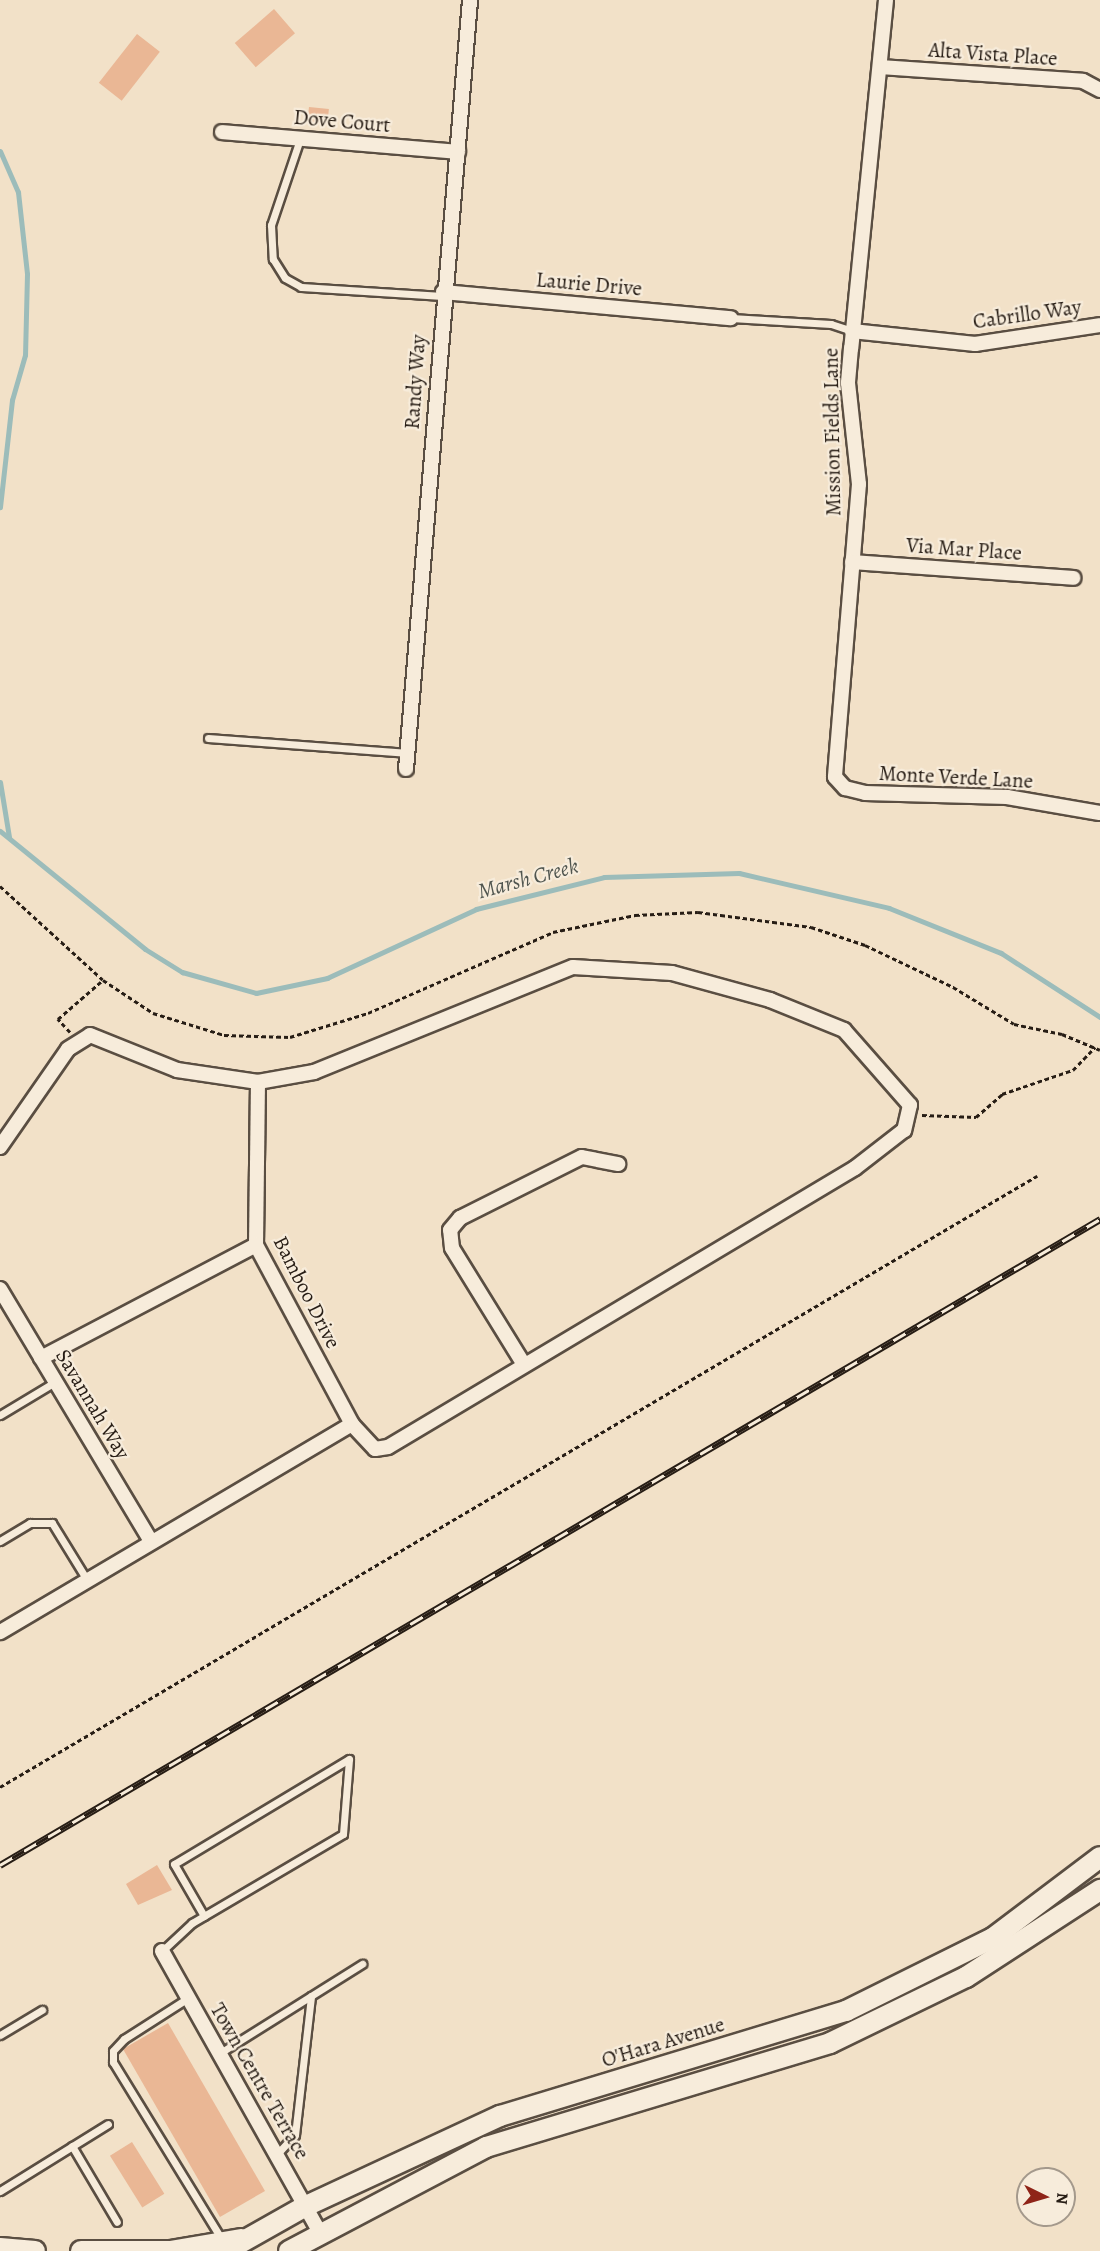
<!DOCTYPE html>
<style>
body{margin:0}
#map{position:relative;width:1100px;height:2251px;overflow:hidden;background:#f2e1c8;font-family:Alegreya,serif}
div>[style]{position:absolute}
.stream>*{height:5px;margin:-2.5px;padding:0 2.5px;transform-origin:2.5px;border-radius:2.5px;background:#9cbcba}
.building>*{inset:0;background:#eab795;transform-origin:0 0}
.path>*{height:3px;margin-top:-1.5px;transform-origin:0;background:repeating-linear-gradient(90deg,#271d15 0 4.5px,transparent 0 7.5px)}
.roads{filter:drop-shadow(2px 0 #5a4e42) drop-shadow(-2px 0 #5a4e42) drop-shadow(0 2px #5a4e42) drop-shadow(0 -2px #5a4e42)}
.lane>*{height:7px;margin:-3.5px;padding:0 3.5px;transform-origin:3.5px;border-radius:3.5px;background:#f7ecdb}
.street>*{height:14px;margin:-7px;padding:0 7px;transform-origin:7px;border-radius:7px;background:#f7ecdb}
.secondary>*{height:20px;margin:-10px;padding:0 10px;transform-origin:10px;border-radius:10px;background:#f7ecdb}
.rail>*{height:7px;margin-top:-3.5px;transform-origin:0;background:repeating-linear-gradient(90deg,#f7ecdb 0 14px,#271d15 0 28px);box-sizing:border-box;border-block:2px solid #271d15}
span{translate:-50% -50%;white-space:nowrap;text-align:center;line-height:1.15;-webkit-text-stroke:4.5px #f7ecdb;paint-order:stroke}
.street-label{font-size:21px;color:#271d15}
.water-label{font-size:22px;color:#50554f;font-style:italic}
.north{position:absolute;left:1016px;top:2167px;width:60px;height:60px;box-sizing:border-box;background:#f7ecdb;border:2px solid #a4998c;border-radius:50%;rotate:95deg;font-size:16px;font-weight:700;line-height:24px;text-align:center;color:#271d15}
.north::after{content:'';display:block;margin:auto;width:21px;height:27px;background:#8f2418;clip-path:polygon(50% 0,100% 100%,50% 72%,0 100%)}
</style>
<div id="map">
<div class="stream">
<i style="left:0;top:151px;width:45px;rotate:66.3deg"></i>
<i style="left:18px;top:192px;width:82px;rotate:83.7deg"></i>
<i style="left:27px;top:274px;width:81px;rotate:91.4deg"></i>
<i style="left:25px;top:355px;width:47px;rotate:106.1deg"></i>
<i style="left:12px;top:400px;width:108px;rotate:96.4deg"></i>
<i style="left:0;top:782px;width:56px;rotate:80.7deg"></i>
<i style="left:0;top:831px;width:187px;rotate:39.1deg"></i>
<i style="left:145px;top:949px;width:44px;rotate:31.9deg"></i>
<i style="left:182px;top:972px;width:77px;rotate:15.8deg"></i>
<i style="left:256px;top:993px;width:73px;rotate:-11.9deg"></i>
<i style="left:327px;top:978px;width:164px;rotate:-24.8deg"></i>
<i style="left:476px;top:909px;width:132px;rotate:-14deg"></i>
<i style="left:604px;top:877px;width:135px;rotate:-1.7deg"></i>
<i style="left:739px;top:873px;width:154px;rotate:13.1deg"></i>
<i style="left:889px;top:908px;width:121px;rotate:21.9deg"></i>
<i style="left:1001px;top:953px;width:118px;rotate:32.9deg"></i>
</div>
<div class="building">
<i style="left:274px;top:9px;width:32px;height:52px;rotate:49deg"></i>
<i style="left:137px;top:34px;width:29px;height:62px;rotate:38deg"></i>
<i style="left:309px;top:107px;width:20px;height:16px;rotate:6deg"></i>
<i style="clip-path:polygon(157px 1865px,172px 1890px,138px 1905px,126px 1884px)"></i>
<i style="left:168px;top:2023px;width:194px;height:52px;rotate:60deg"></i>
<i style="left:132px;top:2142px;width:61px;height:26px;rotate:58deg"></i>
</div>
<div class="path">
<i style="left:0;top:886px;width:139px;rotate:42.4deg"></i>
<i style="left:103px;top:980px;width:60px;rotate:33.4deg"></i>
<i style="left:153px;top:1013px;width:74px;rotate:17.2deg"></i>
<i style="left:224px;top:1035px;width:66px;rotate:1.7deg"></i>
<i style="left:290px;top:1037px;width:82px;rotate:-17.1deg"></i>
<i style="left:368px;top:1013px;width:202px;rotate:-23.6deg"></i>
<i style="left:553px;top:932px;width:84px;rotate:-11.7deg"></i>
<i style="left:635px;top:915px;width:63px;rotate:-2.7deg"></i>
<i style="left:698px;top:912px;width:114px;rotate:7.6deg"></i>
<i style="left:811px;top:927px;width:57px;rotate:18.4deg"></i>
<i style="left:865px;top:945px;width:98px;rotate:25.5deg"></i>
<i style="left:953px;top:987px;width:71px;rotate:31.2deg"></i>
<i style="left:1014px;top:1024px;width:49px;rotate:11.8deg"></i>
<i style="left:1062px;top:1034px;width:41px;rotate:22.8deg"></i>
<i style="left:70px;top:1032px;width:18px;rotate:-133deg"></i>
<i style="left:58px;top:1019px;width:60px;rotate:-40.9deg"></i>
<i style="left:922px;top:1115px;width:54px;rotate:2.1deg"></i>
<i style="left:976px;top:1117px;width:35px;rotate:-41deg"></i>
<i style="left:1002px;top:1094px;width:75px;rotate:-18.7deg"></i>
<i style="left:1073px;top:1070px;width:32px;rotate:-46deg"></i>
<i style="left:0;top:1787px;width:1204px;rotate:-30.51deg"></i>
</div>
<div class="roads">
<div class="lane">
<i style="left:300px;top:139px;width:91px;rotate:108.6deg"></i>
<i style="left:271px;top:225px;width:34px;rotate:87deg"></i>
<i style="left:273px;top:259px;width:22px;rotate:58deg"></i>
<i style="left:285px;top:278px;width:18px;rotate:29deg"></i>
<i style="left:301px;top:287px;width:142px;rotate:3.6deg"></i>
<i style="left:731px;top:318px;width:100px;rotate:3.4deg"></i>
<i style="left:831px;top:324px;width:22px;rotate:18deg"></i>
<i style="left:208px;top:738px;width:201px;rotate:4.3deg"></i>
<i style="left:0;top:1415px;width:64px;rotate:-31deg"></i>
<i style="left:0;top:1541px;width:35px;rotate:-31deg"></i>
<i style="left:30px;top:1523px;width:22px"></i>
<i style="left:52px;top:1523px;width:67px;rotate:58.4deg"></i>
<i style="left:162px;top:1951px;width:41px;rotate:-43deg"></i>
<i style="left:192px;top:1923px;width:175px;rotate:-30.5deg"></i>
<i style="left:343px;top:1834px;width:75px;rotate:-85.4deg"></i>
<i style="left:349px;top:1759px;width:204px;rotate:149deg"></i>
<i style="left:174px;top:1864px;width:60px;rotate:60deg"></i>
<i style="left:188px;top:1998px;width:76px;rotate:147.4deg"></i>
<i style="left:124px;top:2039px;width:16px;rotate:133deg"></i>
<i style="left:113px;top:2051px;width:11px;rotate:90deg"></i>
<i style="left:113px;top:2062px;width:209px;rotate:58.5deg"></i>
<i style="left:0;top:2035px;width:49px;rotate:-30.8deg"></i>
<i style="left:220px;top:2053px;width:168px;rotate:-32.1deg"></i>
<i style="left:72px;top:2146px;width:88px;rotate:59.4deg"></i>
<i style="left:277px;top:2154px;width:26px;rotate:-47deg"></i>
<i style="left:295px;top:2135px;width:140px;rotate:-83.4deg"></i>
<i style="left:0;top:2191px;width:127px;rotate:-31.8deg"></i>
</div>
<div class="street">
<i style="left:886px;top:0;width:350px;rotate:95.7deg"></i>
<i style="left:851px;top:348px;width:35px;rotate:95deg"></i>
<i style="left:848px;top:383px;width:102px;rotate:83.8deg"></i>
<i style="left:859px;top:484px;width:294px;rotate:94.7deg"></i>
<i style="left:835px;top:777px;width:15px;rotate:48deg"></i>
<i style="left:845px;top:788px;width:21px;rotate:14deg"></i>
<i style="left:865px;top:793px;width:142px;rotate:1.6deg"></i>
<i style="left:1007px;top:797px;width:94px;rotate:9.8deg"></i>
<i style="left:880px;top:67px;width:203px;rotate:3.9deg"></i>
<i style="left:1083px;top:81px;width:19px;rotate:28deg"></i>
<i style="left:222px;top:132px;width:237px;rotate:4.8deg"></i>
<i style="left:443px;top:292px;width:289px;rotate:5.2deg"></i>
<i style="left:852px;top:331px;width:124px;rotate:6deg"></i>
<i style="left:975px;top:344px;width:126px;rotate:-8.6deg"></i>
<i style="left:852px;top:562px;width:222px;rotate:4.1deg"></i>
<i style="left:406px;top:769px;width:772px;rotate:-85.24deg"></i>
<i style="left:258px;top:1082px;width:57px;rotate:-10.1deg"></i>
<i style="left:314px;top:1072px;width:279px;rotate:-22.1deg"></i>
<i style="left:573px;top:967px;width:99px;rotate:3.5deg"></i>
<i style="left:672px;top:973px;width:102px;rotate:15.4deg"></i>
<i style="left:770px;top:1000px;width:80px;rotate:22.1deg"></i>
<i style="left:844px;top:1030px;width:100px;rotate:48.7deg"></i>
<i style="left:910px;top:1105px;width:26px;rotate:103deg"></i>
<i style="left:904px;top:1130px;width:62px;rotate:142.2deg"></i>
<i style="left:855px;top:1168px;width:544px;rotate:149.14deg"></i>
<i style="left:388px;top:1447px;width:13px;rotate:171deg"></i>
<i style="left:375px;top:1449px;width:34px;rotate:-133deg"></i>
<i style="left:0;top:1147px;width:119px;rotate:-55.2deg"></i>
<i style="left:68px;top:1049px;width:26px;rotate:-32deg"></i>
<i style="left:90px;top:1035px;width:94px;rotate:21.9deg"></i>
<i style="left:177px;top:1070px;width:82px;rotate:8.4deg"></i>
<i style="left:258px;top:1082px;width:163px;rotate:90.7deg"></i>
<i style="left:256px;top:1245px;width:203px;rotate:61.8deg"></i>
<i style="left:352px;top:1424px;width:409px;rotate:149.4deg"></i>
<i style="left:0;top:1289px;width:294px;rotate:59.1deg"></i>
<i style="left:41px;top:1358px;width:243px;rotate:-27.7deg"></i>
<i style="left:523px;top:1363px;width:135px;rotate:-121.7deg"></i>
<i style="left:452px;top:1248px;width:18px;rotate:-96deg"></i>
<i style="left:450px;top:1230px;width:16px;rotate:-50deg"></i>
<i style="left:460px;top:1218px;width:136px;rotate:-26.6deg"></i>
<i style="left:582px;top:1157px;width:37px;rotate:11deg"></i>
<i style="left:162px;top:1951px;width:322px;rotate:60.7deg"></i>
</div>
<div class="secondary">
<i style="left:0;top:2248px;width:35px;rotate:5deg"></i>
<i style="left:81px;top:2251px;width:89px"></i>
<i style="left:170px;top:2251px;width:72px;rotate:-9.6deg"></i>
<i style="left:226px;top:2251px;width:92px;rotate:-29.4deg"></i>
<i style="left:306px;top:2206px;width:214px;rotate:-24.9deg"></i>
<i style="left:500px;top:2116px;width:362px;rotate:-16.9deg"></i>
<i style="left:846px;top:2011px;width:164px;rotate:-26.4deg"></i>
<i style="left:993px;top:1938px;width:134px;rotate:-37.1deg"></i>
<i style="left:289px;top:2251px;width:223px;rotate:-27.8deg"></i>
<i style="left:486px;top:2147px;width:359px;rotate:-16.8deg"></i>
<i style="left:830px;top:2043px;width:151px;rotate:-25.9deg"></i>
<i style="left:966px;top:1977px;width:160px;rotate:-33deg"></i>
</div>
</div>
<div class="rail">
<i style="left:0;top:1865px;width:1276px;rotate:-30.42deg"></i>
</div>
<div class="street-label">
<span style="left:993px;top:54px;rotate:4deg">Alta Vista Place</span>
<span style="left:342px;top:121px;rotate:5deg">Dove Court</span>
<span style="left:589px;top:284px;rotate:5deg">Laurie Drive</span>
<span style="left:1027px;top:314px;rotate:-8deg">Cabrillo Way</span>
<span style="left:415px;top:382px;rotate:-86deg">Randy Way</span>
<span style="left:832px;top:432px;rotate:-91deg">Mission Fields Lane</span>
<span style="left:964px;top:549px;rotate:4deg">Via Mar Place</span>
<span style="left:956px;top:777px;rotate:3deg">Monte Verde Lane</span>
<span style="left:307px;top:1292px;rotate:63deg">Bamboo Drive</span>
<span style="left:93px;top:1404px;rotate:59deg">Savannah Way</span>
<span style="left:663px;top:2042px;rotate:-17deg">O'Hara Avenue</span>
<span style="left:260px;top:2081px;rotate:60deg">Town Centre Terrace</span>
</div>
<div class="water-label">
<span style="left:528px;top:879px;rotate:-15deg">Marsh Creek</span>
</div>
<div class="north">N</div>
</div>
